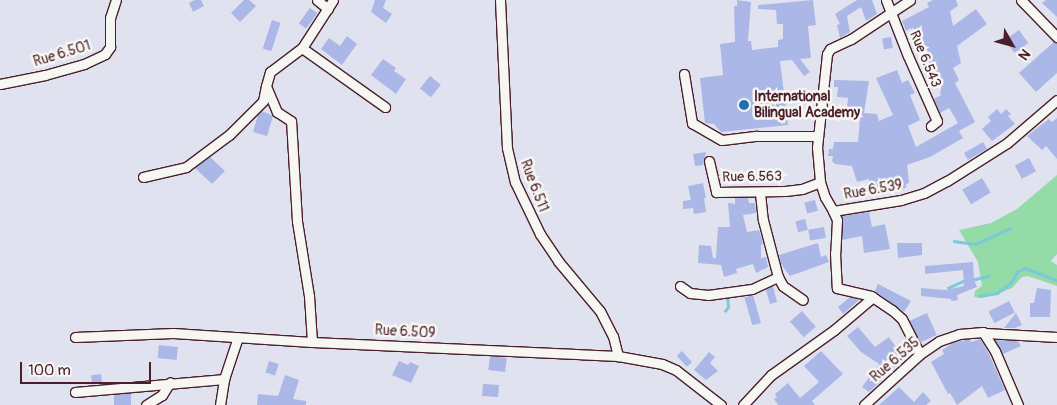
<!DOCTYPE html>
<style>
body{margin:0}
#map{position:relative;width:1057px;height:405px;overflow:hidden;background:#e0e3ef;font-family:Pangolin,sans-serif}
div>[style]{position:absolute}
.green>*{inset:0;background:#94dba8}
.stream>*{height:2.5px;margin:-1.25px;padding:0 1.25px;transform-origin:1.25px;border-radius:1.25px;background:#7bcad7}
.building>*{inset:0;background:#abb7e7;transform-origin:0 0}
.roads{filter:drop-shadow(1px 0 #4a1f2b) drop-shadow(-1px 0 #4a1f2b) drop-shadow(0 1px #4a1f2b) drop-shadow(0 -1px #4a1f2b)}
.minor>*{height:9px;margin:-4.5px;padding:0 4.5px;transform-origin:4.5px;border-radius:4.5px;background:#f6f6f2}
.dots>*{width:14px;height:14px;translate:-50% -50%;box-sizing:border-box;border:2px solid #f6f6f2;border-radius:50%}
span{translate:-50% -50%;white-space:nowrap;text-align:center;line-height:1.15;-webkit-text-stroke:5px #f6f6f2;paint-order:stroke}
.street-label{font-size:14px;color:#4a1f2b}
.poi-label{font-size:14px;color:#4a1f2b;font-weight:700}
.left{translate:0 -50%;text-align:left}
.north{position:absolute;left:987px;top:20px;width:50px;height:50px;-webkit-text-stroke:4px #f6f6f2;paint-order:stroke;rotate:128deg;font-size:14px;font-weight:700;line-height:20px;text-align:center;color:#4a1f2b}
.north::after{content:'';display:block;margin:auto;width:18px;height:22px;background:#4a1f2b;clip-path:polygon(50% 0,100% 100%,50% 72%,0 100%)}
.scale{position:absolute;left:20px;top:362px;width:131px;height:22px;box-sizing:border-box;border:2px solid #4a1f2b;border-top:0;padding-left:6px;font-size:15px;line-height:18px;white-space:nowrap;color:#4a1f2b;-webkit-text-stroke:4px #f6f6f2;paint-order:stroke}
</style>
<div id="map">
<div class="green">
<i style="clip-path:polygon(1057px 175px,1057px 254px,1051px 261px,1057px 265px,1057px 286px,1028px 276px,1022px 277px,1012px 288px,1000px 293px,983px 298px,974px 297px,975px 291px,982px 286px,978px 262px,959px 230px,991px 223px,1017px 209px)"></i>
</div>
<div class="stream">
<i style="left:954px;top:241px;width:22px;rotate:8deg"></i>
<i style="left:976px;top:244px;width:38px;rotate:-25deg"></i>
<i style="left:971px;top:280px;width:18px;rotate:-13deg"></i>
<i style="left:948px;top:288px;width:19px;rotate:-25deg"></i>
<i style="left:979px;top:296px;width:18px;rotate:-9deg"></i>
<i style="left:997px;top:293px;width:17px;rotate:-36deg"></i>
<i style="left:1011px;top:283px;width:13px;rotate:-61deg"></i>
<i style="left:1017px;top:272px;width:9px;rotate:-27deg"></i>
<i style="left:1025px;top:268px;width:34px;rotate:21deg"></i>
<i style="left:725px;top:311px;width:5px;rotate:-53deg"></i>
<i style="left:728px;top:307px;width:12px;rotate:-95deg"></i>
</div>
<div class="building">
<i style="clip-path:polygon(195px 0,201px 0,204px 6px,193px 12px,189px 3px)"></i>
<i style="clip-path:polygon(244px 0,249px 0,256px 6px,240px 22px,231px 13px)"></i>
<i style="clip-path:polygon(375px 0,386px 0,383px 8px,392px 14px,386px 23px,371px 12px)"></i>
<i style="clip-path:polygon(737px 0,751px 2px,748px 41px,751px 41px,752px 50px,778px 47px,778px 40px,783px 39px,783px 24px,777px 24px,776px 10px,758px 9px,758px 5px,813px 0,816px 25px,808px 26px,811px 58px,800px 59px,810px 72px,804px 76px,792px 60px,780px 61px,788px 125px,721px 132px,714px 124px,705px 123px,700px 78px,723px 75px,720px 44px,735px 42px,734px 6px,737px 6px)"></i>
<i style="clip-path:polygon(857px 0,872px 0,877px 14px,866px 21px,861px 7px,847px 16px,850px 32px,840px 38px,837px 25px,840px 24px,835px 14px)"></i>
<i style="clip-path:polygon(933px 0,956px 0,958px 6px,950px 11px,953px 26px,976px 9px,987px 24px,957px 46px,961px 63px,953px 68px,959px 80px,955px 83px,975px 122px,959px 131px,963px 138px,930px 157px,907px 165px,909px 183px,906px 184px,906px 188px,872px 193px,869px 179px,857px 182px,852px 166px,835px 164px,832px 161px,833px 156px,828px 156px,829px 149px,833px 149px,834px 142px,858px 142px,860px 118px,846px 117px,848px 98px,837px 97px,838px 87px,834px 87px,834px 80px,869px 81px,864px 113px,877px 114px,879px 121px,893px 115px,876px 78px,897px 70px,902px 83px,908px 80px,915px 93px,910px 95px,920px 120px,908px 126px,916px 147px,958px 123px,949px 108px,940px 113px,934px 99px,941px 95px,926px 62px,931px 59px,924px 44px,920px 47px,911px 28px,906px 31px,902px 21px,929px 7px,927px 3px)"></i>
<i style="clip-path:polygon(1046px 0,1057px 0,1057px 17px,1042px 3px)"></i>
<i style="left:310px;top:8px;width:9px;height:19px;rotate:36deg"></i>
<i style="left:272px;top:20px;width:9px;height:30px;rotate:18deg"></i>
<i style="left:1019px;top:30px;width:16px;height:17px;rotate:55deg"></i>
<i style="clip-path:polygon(347px 36px,357px 44px,342px 65px,321px 49px,329px 38px,340px 46px)"></i>
<i style="left:891px;top:37px;width:11px;height:9px;rotate:80deg"></i>
<i style="clip-path:polygon(1054px 42px,1057px 43px,1057px 73px,1036px 92px,1019px 73px)"></i>
<i style="clip-path:polygon(383px 59px,396px 68px,394px 71px,406px 79px,396px 94px,371px 75px)"></i>
<i style="left:430px;top:76px;width:14px;height:16px;rotate:39deg"></i>
<i style="clip-path:polygon(997px 109px,1001px 114px,1006px 109px,1011px 114px,1008px 116px,1015px 124px,992px 141px,982px 129px,991px 121px,988px 117px)"></i>
<i style="clip-path:polygon(262px 111px,273px 116px,267px 136px,253px 132px,258px 115px)"></i>
<i style="clip-path:polygon(1057px 118px,1057px 159px,1046px 146px,1042px 150px,1027px 136px,1049px 119px,1052px 122px)"></i>
<i style="left:983px;top:142px;width:8px;height:22px;rotate:60deg"></i>
<i style="clip-path:polygon(706px 152px,703px 165px,695px 166px,693px 154px)"></i>
<i style="clip-path:polygon(210px 157px,225px 171px,212px 184px,195px 168px)"></i>
<i style="left:1029px;top:158px;width:15px;height:16px;rotate:62deg"></i>
<i style="left:982px;top:178px;width:17px;height:23px;rotate:59deg"></i>
<i style="clip-path:polygon(703px 183px,706px 198px,704px 198px,706px 212px,694px 214px,693px 208px,683px 209px,683px 201px,691px 200px,688px 186px)"></i>
<i style="clip-path:polygon(735px 198px,748px 198px,749px 203px,755px 203px,756px 213px,743px 215px,747px 232px,759px 230px,763px 244px,761px 245px,761px 258px,766px 257px,768px 267px,756px 273px,753px 264px,736px 269px,737px 273px,724px 277px,721px 265px,698px 263px,699px 245px,711px 246px,713px 258px,716px 258px,718px 227px,730px 227px,728px 203px,735px 204px)"></i>
<i style="left:815px;top:200px;width:11px;height:11px;rotate:75deg"></i>
<i style="clip-path:polygon(869px 212px,872px 227px,885px 224px,890px 249px,864px 253px,862px 236px,842px 240px,842px 216px)"></i>
<i style="left:805px;top:219px;width:11px;height:10px;rotate:75deg"></i>
<i style="left:824px;top:227px;width:11px;height:16px;rotate:80deg"></i>
<i style="clip-path:polygon(818px 243px,821px 257px,826px 255px,829px 262px,790px 276px,781px 264px,779px 255px)"></i>
<i style="clip-path:polygon(897px 243px,922px 243px,922px 255px,898px 258px)"></i>
<i style="clip-path:polygon(973px 262px,974px 280px,977px 287px,957px 295px,958px 300px,951px 301px,951px 299px,921px 296px,921px 288px,946px 290px,964px 286px,963px 270px,925px 274px,925px 266px)"></i>
<i style="clip-path:polygon(878px 284px,911px 301px,904px 312px,875px 291px)"></i>
<i style="clip-path:polygon(773px 286px,777px 302px,770px 304px,766px 290px)"></i>
<i style="clip-path:polygon(1037px 288px,1051px 290px,1050px 317px,1030px 317px,1030px 303px,1034px 303px)"></i>
<i style="left:753px;top:295px;width:29px;height:9px;rotate:74deg"></i>
<i style="clip-path:polygon(850px 297px,859px 300px,843px 314px,838px 307px)"></i>
<i style="left:1009px;top:301px;width:13px;height:23px;rotate:63deg"></i>
<i style="left:802px;top:311px;width:21px;height:16px;rotate:49deg"></i>
<i style="left:927px;top:313px;width:24px;height:19px;rotate:66deg"></i>
<i style="clip-path:polygon(1016px 313px,1022px 325px,1015px 328px,1004px 328px)"></i>
<i style="clip-path:polygon(858px 327px,875px 347px,889px 337px,904px 359px,885px 374px,885px 377px,869px 392px,862px 387px,879px 364px,861px 352px,847px 336px)"></i>
<i style="clip-path:polygon(970px 339px,971px 342px,980px 339px,989px 354px,1005px 390px,988px 398px,982px 386px,957px 405px,950px 393px,948px 394px,931px 362px,944px 354px,942px 350px,953px 343px)"></i>
<i style="clip-path:polygon(995px 340px,1018px 341px,1021px 346px,1003px 354px)"></i>
<i style="left:159px;top:345px;width:19px;height:13px;rotate:6deg"></i>
<i style="left:682px;top:351px;width:15px;height:7px;rotate:48deg"></i>
<i style="clip-path:polygon(821px 351px,843px 374px,812px 401px,815px 405px,778px 405px,774px 399px,777px 397px,775px 394px,788px 383px,800px 398px,819px 382px,804px 366px)"></i>
<i style="clip-path:polygon(709px 352px,715px 357px,710px 363px,718px 371px,706px 380px,694px 370px)"></i>
<i style="left:490px;top:356px;width:17px;height:14px;rotate:7deg"></i>
<i style="left:269px;top:361px;width:10px;height:12px;rotate:17deg"></i>
<i style="clip-path:polygon(399px 361px,408px 365px,410px 362px,419px 366px,411px 383px,392px 375px)"></i>
<i style="left:101px;top:374px;width:8px;height:10px;rotate:83deg"></i>
<i style="clip-path:polygon(285px 375px,299px 380px,293px 399px,306px 401px,306px 405px,257px 405px,258px 394px,278px 396px)"></i>
<i style="left:483px;top:384px;width:16px;height:12px;rotate:4deg"></i>
<i style="clip-path:polygon(899px 387px,914px 402px,923px 392px,931px 401px,926px 405px,879px 405px)"></i>
<i style="clip-path:polygon(131px 393px,131px 405px,114px 405px,114px 395px)"></i>
</div>
<div class="roads">
<div class="minor">
<i style="left:317px;top:0;width:14px;rotate:39deg"></i>
<i style="left:500px;top:0;width:148px;rotate:87.3deg"></i>
<i style="left:507px;top:148px;width:35px;rotate:77deg"></i>
<i style="left:515px;top:182px;width:58px;rotate:64.3deg"></i>
<i style="left:540px;top:234px;width:32px;rotate:56deg"></i>
<i style="left:558px;top:261px;width:65px;rotate:50deg"></i>
<i style="left:600px;top:311px;width:28px;rotate:63deg"></i>
<i style="left:613px;top:336px;width:21px;rotate:76deg"></i>
<i style="left:886px;top:0;width:60px;rotate:68.6deg"></i>
<i style="left:908px;top:56px;width:71px;rotate:66deg"></i>
<i style="left:937px;top:121px;width:8px;rotate:140deg"></i>
<i style="left:910px;top:0;width:71px;rotate:146.5deg"></i>
<i style="left:851px;top:39px;width:23px;rotate:155deg"></i>
<i style="left:830px;top:49px;width:6px;rotate:121deg"></i>
<i style="left:827px;top:54px;width:94px;rotate:96.1deg"></i>
<i style="left:817px;top:147px;width:35px;rotate:85deg"></i>
<i style="left:820px;top:182px;width:16px;rotate:72deg"></i>
<i style="left:825px;top:197px;width:16px;rotate:60deg"></i>
<i style="left:833px;top:211px;width:69px;rotate:-9.2deg"></i>
<i style="left:901px;top:200px;width:24px;rotate:-17deg"></i>
<i style="left:924px;top:193px;width:26px;rotate:-28deg"></i>
<i style="left:947px;top:181px;width:71px;rotate:-32.3deg"></i>
<i style="left:1007px;top:143px;width:66px;rotate:-40.7deg"></i>
<i style="left:1021px;top:0;width:52px;rotate:45.8deg"></i>
<i style="left:302px;top:48px;width:102px;rotate:35.4deg"></i>
<i style="left:684px;top:74px;width:50px;rotate:80.7deg"></i>
<i style="left:692px;top:123px;width:34px;rotate:30deg"></i>
<i style="left:722px;top:140px;width:35px;rotate:-7deg"></i>
<i style="left:757px;top:136px;width:61px"></i>
<i style="left:0;top:84px;width:46px;rotate:-11.3deg"></i>
<i style="left:45px;top:75px;width:41px;rotate:-15.8deg"></i>
<i style="left:84px;top:64px;width:23px;rotate:-25deg"></i>
<i style="left:105px;top:54px;width:9px;rotate:-54deg"></i>
<i style="left:110px;top:47px;width:29px;rotate:-90deg"></i>
<i style="left:110px;top:18px;width:19px;rotate:-72deg"></i>
<i style="left:709px;top:161px;width:32px;rotate:77deg"></i>
<i style="left:716px;top:192px;width:69px;rotate:-0.8deg"></i>
<i style="left:785px;top:191px;width:17px;rotate:-7deg"></i>
<i style="left:802px;top:189px;width:19px;rotate:-21deg"></i>
<i style="left:143px;top:177px;width:44px;rotate:-13.1deg"></i>
<i style="left:186px;top:167px;width:54px;rotate:-36.7deg"></i>
<i style="left:229px;top:135px;width:48px;rotate:-45deg"></i>
<i style="left:263px;top:101px;width:15px;rotate:-79deg"></i>
<i style="left:760px;top:193px;width:27px;rotate:84deg"></i>
<i style="left:763px;top:220px;width:59px;rotate:75.3deg"></i>
<i style="left:778px;top:277px;width:10px;rotate:61deg"></i>
<i style="left:783px;top:286px;width:24px;rotate:35deg"></i>
<i style="left:833px;top:211px;width:10px;rotate:66deg"></i>
<i style="left:837px;top:220px;width:33px;rotate:93deg"></i>
<i style="left:835px;top:253px;width:35px;rotate:87deg"></i>
<i style="left:837px;top:288px;width:35px;rotate:13deg"></i>
<i style="left:871px;top:296px;width:25px;rotate:34deg"></i>
<i style="left:892px;top:310px;width:13px;rotate:42deg"></i>
<i style="left:902px;top:319px;width:39px;rotate:63deg"></i>
<i style="left:680px;top:286px;width:12px;rotate:35deg"></i>
<i style="left:690px;top:293px;width:18px;rotate:6deg"></i>
<i style="left:708px;top:295px;width:44px;rotate:-7.8deg"></i>
<i style="left:752px;top:289px;width:29px;rotate:-25deg"></i>
<i style="left:985px;top:333px;width:72px;rotate:3.2deg"></i>
<i style="left:75px;top:337px;width:98px;rotate:-2.3deg"></i>
<i style="left:173px;top:333px;width:139px;rotate:3.7deg"></i>
<i style="left:312px;top:342px;width:306px;rotate:2.6deg"></i>
<i style="left:618px;top:356px;width:45px;rotate:10.3deg"></i>
<i style="left:662px;top:364px;width:15px;rotate:23deg"></i>
<i style="left:676px;top:370px;width:57px;rotate:37.9deg"></i>
<i style="left:312px;top:342px;width:46px;rotate:-93.7deg"></i>
<i style="left:309px;top:296px;width:76px;rotate:-99.1deg"></i>
<i style="left:297px;top:221px;width:100px;rotate:-93.4deg"></i>
<i style="left:291px;top:121px;width:17px;rotate:-147deg"></i>
<i style="left:277px;top:112px;width:28px;rotate:-113deg"></i>
<i style="left:266px;top:86px;width:15px;rotate:-74deg"></i>
<i style="left:270px;top:72px;width:40px;rotate:-37deg"></i>
<i style="left:302px;top:48px;width:57px;rotate:-57.1deg"></i>
<i style="left:75px;top:392px;width:150px;rotate:-5deg"></i>
<i style="left:146px;top:405px;width:19px;rotate:-32deg"></i>
<i style="left:162px;top:395px;width:15px;rotate:-58deg"></i>
<i style="left:220px;top:405px;width:26px;rotate:-81deg"></i>
<i style="left:224px;top:379px;width:44px;rotate:-71.6deg"></i>
<i style="left:743px;top:405px;width:41px;rotate:-47deg"></i>
<i style="left:771px;top:375px;width:77px;rotate:-35.5deg"></i>
<i style="left:834px;top:330px;width:51px;rotate:-40.2deg"></i>
<i style="left:864px;top:405px;width:76px;rotate:-42.3deg"></i>
<i style="left:920px;top:354px;width:23px;rotate:-34deg"></i>
<i style="left:939px;top:341px;width:21px;rotate:-19deg"></i>
<i style="left:959px;top:334px;width:24px;rotate:-5deg"></i>
<i style="left:983px;top:332px;width:22px;rotate:58deg"></i>
<i style="left:995px;top:351px;width:59px;rotate:66.9deg"></i>
</div>
</div>
<div class="dots">
<i style="left:744px;top:105px;background:#1f6fb2"></i>
</div>
<div class="street-label">
<span style="left:62px;top:54px;rotate:-17deg">Rue 6.501</span>
<span style="left:925px;top:59px;rotate:67deg">Rue 6.543</span>
<span style="left:752px;top:177px;rotate:-1deg">Rue 6.563</span>
<span style="left:534px;top:186px;rotate:69deg">Rue 6.511</span>
<span style="left:873px;top:190px;rotate:-10deg">Rue 6.539</span>
<span style="left:405px;top:332px;rotate:3deg">Rue 6.509</span>
<span style="left:895px;top:360px;rotate:-41deg">Rue 6.535</span>
</div>
<div class="poi-label">
<span class="left" style="left:754px;top:105px">International<br>Bilingual Academy</span>
</div>
<div class="north">N</div>
<div class="scale">100 m</div>
</div>
